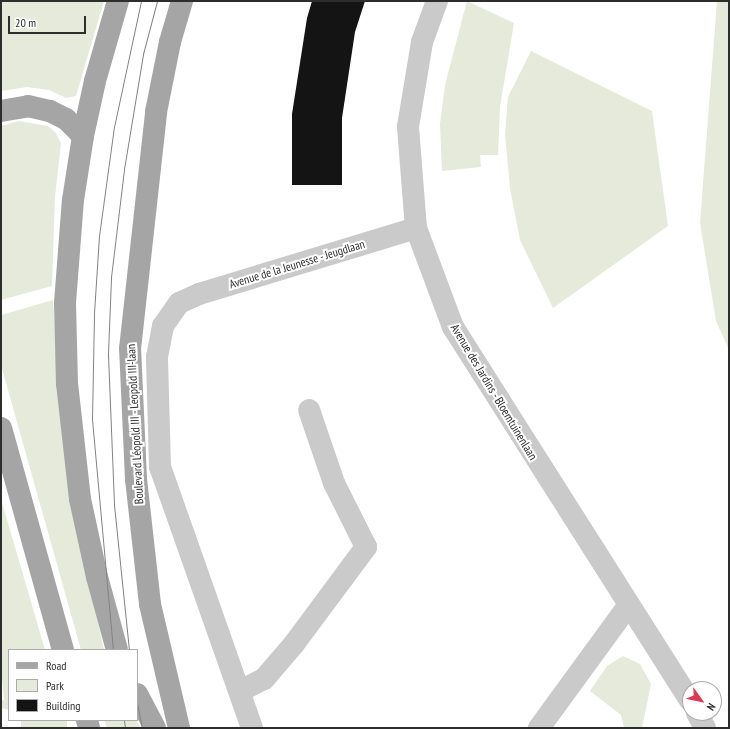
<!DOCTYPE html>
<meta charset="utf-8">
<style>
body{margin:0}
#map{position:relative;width:730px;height:729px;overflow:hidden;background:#fff;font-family:"PT Sans Narrow",sans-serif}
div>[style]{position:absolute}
.green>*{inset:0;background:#e5eadb;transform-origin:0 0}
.building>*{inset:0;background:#141414}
.minor>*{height:22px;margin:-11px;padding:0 11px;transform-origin:11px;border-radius:11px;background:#cacaca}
.major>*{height:22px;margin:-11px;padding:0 11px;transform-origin:11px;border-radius:11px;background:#a5a5a5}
.tram>*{height:1px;margin:-0.5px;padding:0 0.5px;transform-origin:0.5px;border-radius:0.5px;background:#828282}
span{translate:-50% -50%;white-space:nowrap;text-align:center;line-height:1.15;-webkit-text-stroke:4px #fff;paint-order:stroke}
.street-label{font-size:12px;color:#2d2d2d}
.frame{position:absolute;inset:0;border:2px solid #2d2d2d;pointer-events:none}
.legend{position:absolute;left:8px;top:649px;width:130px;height:72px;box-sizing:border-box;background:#fff;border:1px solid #ababab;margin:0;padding:5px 7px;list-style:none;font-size:12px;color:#2d2d2d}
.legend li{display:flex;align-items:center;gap:8px;height:20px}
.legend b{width:20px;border:1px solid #ababab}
.north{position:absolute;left:682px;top:681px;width:40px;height:40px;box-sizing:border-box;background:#fff;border:1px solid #ababab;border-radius:50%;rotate:123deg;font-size:11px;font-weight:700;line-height:16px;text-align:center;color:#2d2d2d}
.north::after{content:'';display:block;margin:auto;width:14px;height:18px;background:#d93a56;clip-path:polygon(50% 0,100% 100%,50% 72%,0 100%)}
.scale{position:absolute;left:8px;top:16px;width:78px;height:18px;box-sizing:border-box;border:2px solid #2d2d2d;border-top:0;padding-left:5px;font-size:12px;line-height:14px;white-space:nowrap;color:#2d2d2d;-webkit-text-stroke:3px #fff;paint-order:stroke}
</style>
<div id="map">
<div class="green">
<i style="clip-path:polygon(1px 1px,104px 1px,76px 96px,66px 98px,49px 90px,27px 87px,1px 91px)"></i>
<i style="clip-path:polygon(467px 1px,514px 23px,500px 107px,498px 155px,480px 155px,481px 167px,442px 171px,440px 124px,445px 85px)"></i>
<i style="clip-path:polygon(717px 1px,729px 1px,729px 350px,716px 321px,700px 223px)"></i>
<i style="clip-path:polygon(531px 51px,652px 111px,668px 226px,553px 308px,520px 240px,510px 188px,505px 134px,508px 97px)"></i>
<i style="clip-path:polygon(19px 121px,48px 126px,56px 133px,61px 143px,55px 197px,52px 286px,1px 300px,1px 126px)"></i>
<i style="clip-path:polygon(53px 300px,69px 489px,104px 650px,81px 650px,1px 365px,1px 315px)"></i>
<i style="clip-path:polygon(1px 499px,45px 650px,9px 650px,9px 710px,1px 708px,1px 701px,4px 700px,1px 666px)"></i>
<i style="clip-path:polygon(623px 656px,640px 664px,651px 684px,642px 728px,624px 728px,621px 715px,590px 691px,607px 666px)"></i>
<i style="left:21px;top:720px;width:46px;height:8px"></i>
<i style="clip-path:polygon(104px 720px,136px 720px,141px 728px,107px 728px)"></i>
</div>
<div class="building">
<i style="clip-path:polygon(312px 1px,365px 1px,355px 32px,342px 118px,342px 185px,292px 185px,292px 114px,307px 18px)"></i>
</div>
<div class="minor">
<i style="left:437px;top:1px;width:44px;rotate:110.1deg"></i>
<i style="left:422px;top:42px;width:86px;rotate:99.4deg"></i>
<i style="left:408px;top:127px;width:101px;rotate:85.5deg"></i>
<i style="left:416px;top:228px;width:106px;rotate:69.5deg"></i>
<i style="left:453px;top:327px;width:442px;rotate:57.6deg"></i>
<i style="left:240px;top:691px;width:27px;rotate:-27deg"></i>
<i style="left:264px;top:679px;width:46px;rotate:-49.4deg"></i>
<i style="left:294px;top:644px;width:121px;rotate:-53.4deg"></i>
<i style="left:366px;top:547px;width:72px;rotate:-116.6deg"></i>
<i style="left:334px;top:483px;width:77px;rotate:-108.9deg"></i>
<i style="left:697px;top:713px;width:17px;rotate:62deg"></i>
<i style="left:252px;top:728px;width:277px;rotate:-109.4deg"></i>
<i style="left:160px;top:467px;width:110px;rotate:-91.6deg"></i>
<i style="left:157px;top:357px;width:32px;rotate:-79deg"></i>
<i style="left:163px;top:326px;width:28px;rotate:-55deg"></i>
<i style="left:179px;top:303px;width:22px;rotate:-24deg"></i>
<i style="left:199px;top:294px;width:227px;rotate:-16.9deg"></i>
<i style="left:539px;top:728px;width:151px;rotate:-53.9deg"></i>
</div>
<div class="major">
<i style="left:1px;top:111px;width:27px;rotate:-10deg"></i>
<i style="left:28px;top:106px;width:23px;rotate:13deg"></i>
<i style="left:50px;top:111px;width:18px;rotate:27deg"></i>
<i style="left:66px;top:119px;width:24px;rotate:45deg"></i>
<i style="left:1px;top:428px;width:230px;rotate:74.4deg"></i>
<i style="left:117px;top:650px;width:76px;rotate:-105.3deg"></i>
<i style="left:97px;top:577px;width:80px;rotate:-102.3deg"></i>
<i style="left:80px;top:499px;width:116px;rotate:-96.4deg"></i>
<i style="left:67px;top:384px;width:81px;rotate:-91.4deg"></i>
<i style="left:65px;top:303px;width:103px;rotate:-85.6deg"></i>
<i style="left:73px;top:200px;width:65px;rotate:-81.1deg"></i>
<i style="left:83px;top:136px;width:56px;rotate:-77.7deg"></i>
<i style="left:95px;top:81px;width:83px;rotate:-74deg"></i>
<i style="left:137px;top:694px;width:38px;rotate:62deg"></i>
<i style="left:87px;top:720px;width:8px;rotate:76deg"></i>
<i style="left:179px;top:728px;width:127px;rotate:-103.2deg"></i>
<i style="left:150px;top:604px;width:126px;rotate:-96.4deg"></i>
<i style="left:136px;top:479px;width:130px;rotate:-92.6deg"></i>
<i style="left:130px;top:349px;width:238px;rotate:-83.7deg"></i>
<i style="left:156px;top:112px;width:71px;rotate:-78.7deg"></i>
<i style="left:170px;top:42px;width:43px;rotate:-73.7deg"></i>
</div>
<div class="tram">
<i style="left:113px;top:650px;width:232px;rotate:-95.2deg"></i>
<i style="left:92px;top:419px;width:106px;rotate:-88.9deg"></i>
<i style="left:94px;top:313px;width:77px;rotate:-86.3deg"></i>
<i style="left:99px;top:236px;width:110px;rotate:-82.2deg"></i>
<i style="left:114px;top:127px;width:129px;rotate:-77.9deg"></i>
<i style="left:129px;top:650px;width:147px;rotate:-95.9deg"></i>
<i style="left:114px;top:504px;width:151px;rotate:-92.3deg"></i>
<i style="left:108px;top:353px;width:76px;rotate:-87.7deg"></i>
<i style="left:111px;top:277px;width:109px;rotate:-83.1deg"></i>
<i style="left:124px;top:169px;width:117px;rotate:-80.6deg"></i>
<i style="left:143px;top:54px;width:55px;rotate:-75.2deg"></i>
<i style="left:137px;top:703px;width:25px;rotate:79deg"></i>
<i style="left:124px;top:720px;width:8px;rotate:83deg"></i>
</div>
<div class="street-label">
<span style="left:297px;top:264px;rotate:-17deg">Avenue de la Jeunesse - Jeugdlaan</span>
<span style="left:494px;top:392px;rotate:59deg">Avenue des Jardins - Bloemtuinenlaan</span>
<span style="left:135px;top:424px;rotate:-93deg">Boulevard Léopold III - Leopold III-laan</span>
</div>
<div class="frame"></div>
<ul class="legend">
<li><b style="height:5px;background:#a5a5a5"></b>Road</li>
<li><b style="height:11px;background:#e5eadb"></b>Park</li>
<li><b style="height:11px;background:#141414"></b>Building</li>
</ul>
<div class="north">N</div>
<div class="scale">20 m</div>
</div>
